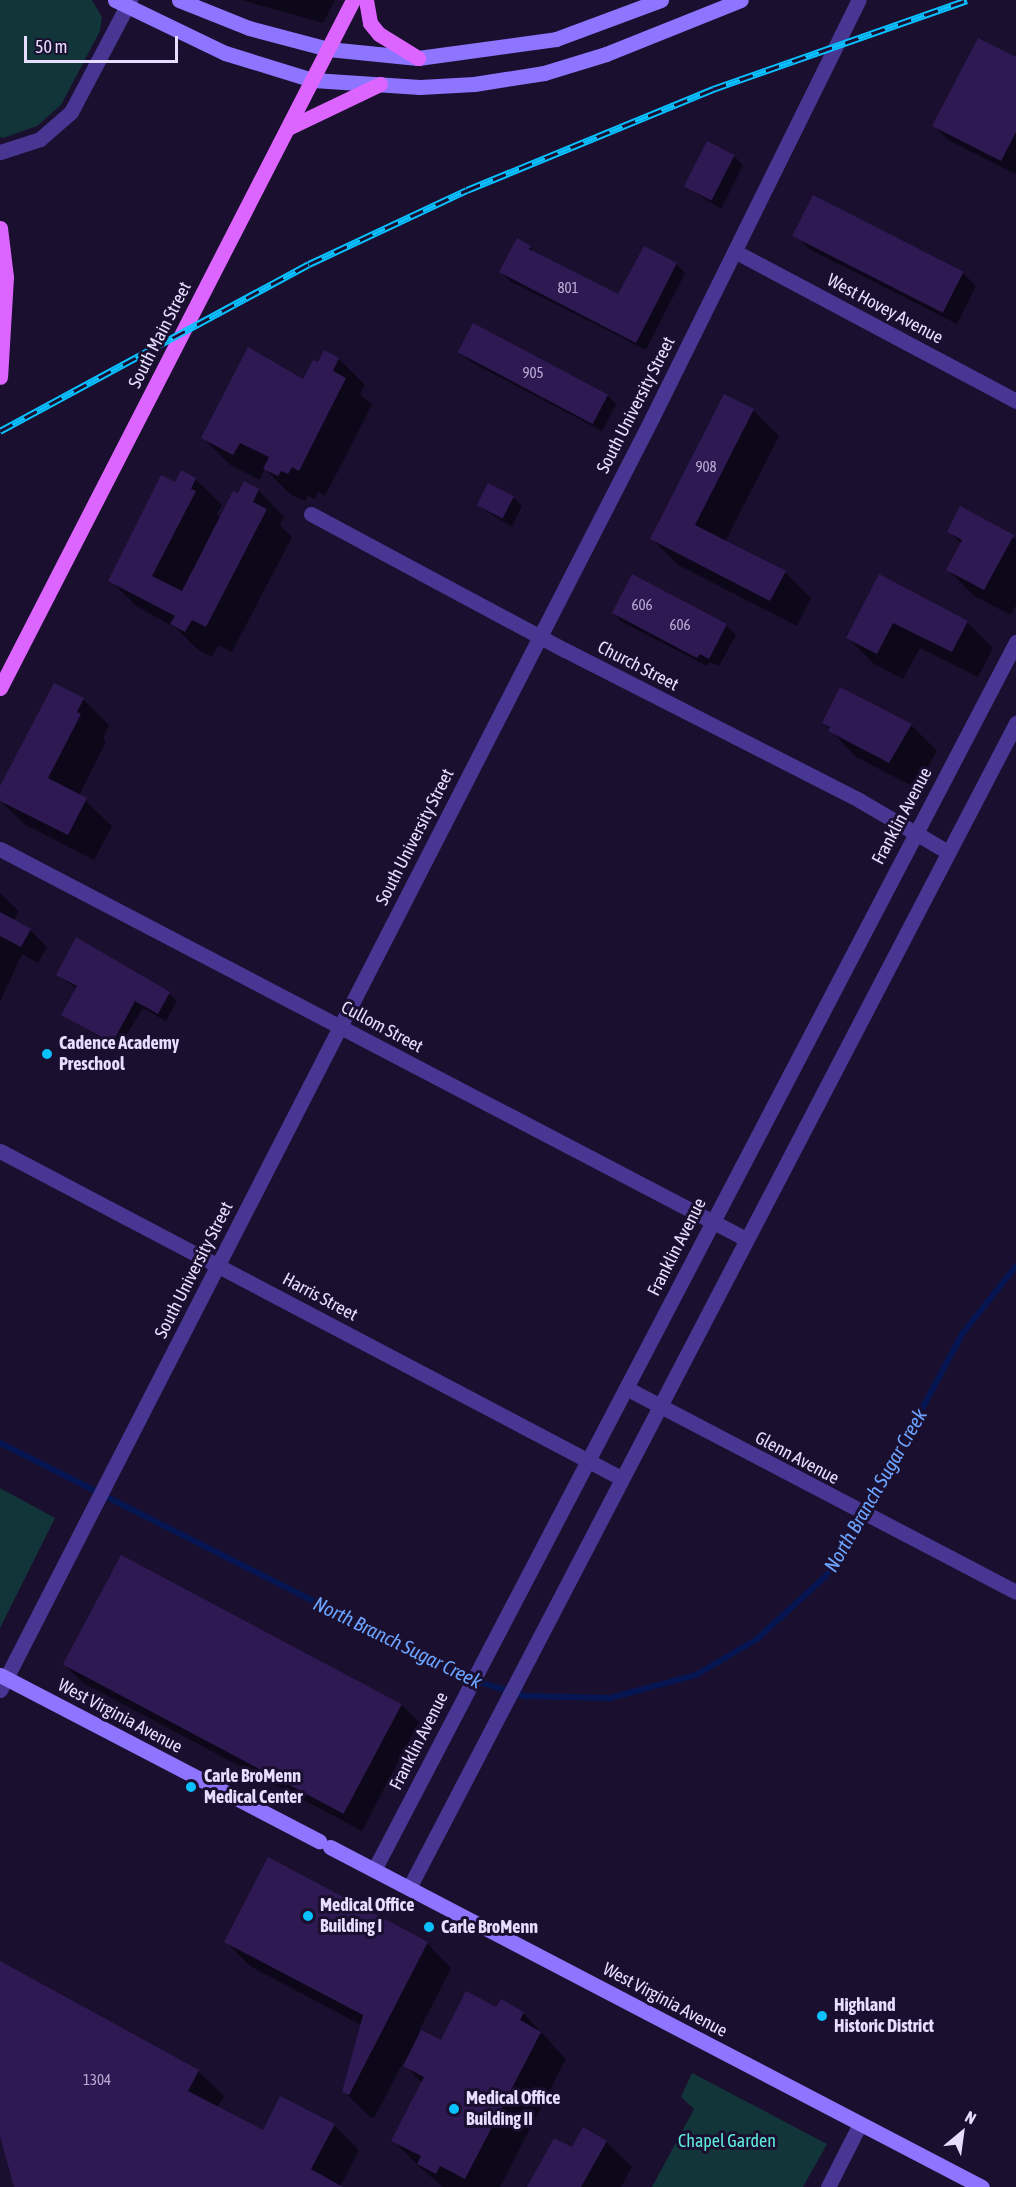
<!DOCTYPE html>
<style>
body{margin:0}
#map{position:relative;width:1016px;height:2187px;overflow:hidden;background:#1a0f2f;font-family:"Asap Condensed",sans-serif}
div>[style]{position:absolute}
.green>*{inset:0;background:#12353a}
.shadow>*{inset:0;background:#0007}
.stream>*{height:6px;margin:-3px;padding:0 3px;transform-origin:3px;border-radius:3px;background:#061652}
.building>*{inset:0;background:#2e1952;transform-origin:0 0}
.street>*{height:15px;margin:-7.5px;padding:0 7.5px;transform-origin:7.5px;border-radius:7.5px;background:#483693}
.secondary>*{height:15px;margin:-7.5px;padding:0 7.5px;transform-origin:7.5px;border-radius:7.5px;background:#8d75ff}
.primary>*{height:15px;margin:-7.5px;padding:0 7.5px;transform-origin:7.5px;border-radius:7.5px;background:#dd65ff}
.rail>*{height:7px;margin-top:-3.5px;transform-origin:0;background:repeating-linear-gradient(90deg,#1a0f2f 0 14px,#0ac1ff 0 28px);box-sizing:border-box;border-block:2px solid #0ac1ff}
.dots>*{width:16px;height:16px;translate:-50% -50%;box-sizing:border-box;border:3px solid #1a0f2f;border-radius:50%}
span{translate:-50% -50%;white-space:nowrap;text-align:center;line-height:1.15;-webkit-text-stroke:6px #1a0f2f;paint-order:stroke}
.number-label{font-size:15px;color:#b9add4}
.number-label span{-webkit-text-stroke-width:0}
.street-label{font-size:18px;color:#e7deff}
.poi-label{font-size:18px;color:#e7deff;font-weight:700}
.left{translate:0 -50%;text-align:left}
.park-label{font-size:18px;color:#5cecde}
.water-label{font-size:20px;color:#6ca4ff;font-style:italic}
.north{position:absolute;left:932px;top:2103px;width:60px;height:60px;-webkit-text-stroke:4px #1a0f2f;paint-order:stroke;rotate:29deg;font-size:16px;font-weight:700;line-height:24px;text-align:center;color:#e7deff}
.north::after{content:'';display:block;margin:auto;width:21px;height:27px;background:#e7deff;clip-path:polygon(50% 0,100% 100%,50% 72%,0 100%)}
.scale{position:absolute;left:24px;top:36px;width:154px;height:27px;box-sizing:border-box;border:3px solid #e7deff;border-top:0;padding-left:8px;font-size:18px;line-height:21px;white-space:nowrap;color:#e7deff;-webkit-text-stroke:4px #1a0f2f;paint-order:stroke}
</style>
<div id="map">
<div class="green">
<i style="clip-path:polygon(0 0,92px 0,102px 17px,100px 31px,61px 105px,37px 126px,3px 138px,0 137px)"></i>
<i style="clip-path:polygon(0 1488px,55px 1518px,0 1628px)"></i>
<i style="clip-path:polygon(692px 2073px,827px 2144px,803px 2187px,652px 2187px,694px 2109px,681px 2097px)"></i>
</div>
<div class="shadow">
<i style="clip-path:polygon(241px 0,335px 0,323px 23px)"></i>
<i style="clip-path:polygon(1016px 59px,1016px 172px,1015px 174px,948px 140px,934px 126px)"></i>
<i style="clip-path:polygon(734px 156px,743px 165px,721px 209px,686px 187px)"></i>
<i style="clip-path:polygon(813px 197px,963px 273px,976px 286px,957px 324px,809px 249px,796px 236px)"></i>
<i style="clip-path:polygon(530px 247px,538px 255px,619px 296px,676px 264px,685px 273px,646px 350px,510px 281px,501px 272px)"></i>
<i style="clip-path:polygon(325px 352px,339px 359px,365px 385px,360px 394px,372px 405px,325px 496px,318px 492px,315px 499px,308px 496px,305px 501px,291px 495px,265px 469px,260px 480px,229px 464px,203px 438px,304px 381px)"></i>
<i style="clip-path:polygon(460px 352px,607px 395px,616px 404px,602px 431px,469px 361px)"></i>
<i style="clip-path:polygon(753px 410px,779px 436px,725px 542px,785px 572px,811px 598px,797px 626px,678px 565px,652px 539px)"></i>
<i style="clip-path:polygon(195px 479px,222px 505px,217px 514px,221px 518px,239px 495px,258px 490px,284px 517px,280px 525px,292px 537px,232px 652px,218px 645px,212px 657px,198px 650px,176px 628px,136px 606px,110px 580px,176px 484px)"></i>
<i style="clip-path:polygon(513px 497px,522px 506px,512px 527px,478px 506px)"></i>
<i style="clip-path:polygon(949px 532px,1016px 539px,1016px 605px,1011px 615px,974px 596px,948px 570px,962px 544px)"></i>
<i style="clip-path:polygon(632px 576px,727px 626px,736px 635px,719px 666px,709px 662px,707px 666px,622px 622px,613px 613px)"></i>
<i style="clip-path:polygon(879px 576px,967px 622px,993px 648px,978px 677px,920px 648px,903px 679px,874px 664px,848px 638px)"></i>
<i style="clip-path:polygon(83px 699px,109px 725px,103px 738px,106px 741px,79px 795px,112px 826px,94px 860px,24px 824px,0 801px,0 793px)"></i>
<i style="clip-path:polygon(824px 723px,911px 725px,937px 751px,916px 788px,856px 757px)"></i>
<i style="clip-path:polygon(0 893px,19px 911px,14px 921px,30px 930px,47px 947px,38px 963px,22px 954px,0 1002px)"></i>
<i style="clip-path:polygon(58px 975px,169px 993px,177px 1001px,166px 1021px,143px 1008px,118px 1048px,63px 1015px,77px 989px)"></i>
<i style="clip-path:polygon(65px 1665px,401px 1704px,419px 1722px,362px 1831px,83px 1683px)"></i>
<i style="clip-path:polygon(225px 1941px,427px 1943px,451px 1968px,419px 2031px,441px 2042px,497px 2009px,523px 2013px,566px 2059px,500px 2187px,443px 2187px,419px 2167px,393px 2140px,422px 2083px,403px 2063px,374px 2118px,369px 2116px,344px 2092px,361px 2025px,250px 1966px)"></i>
<i style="clip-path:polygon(0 1964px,198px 2071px,224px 2096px,217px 2108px,263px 2132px,334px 2125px,359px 2150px,340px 2187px,15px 2187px,0 2131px)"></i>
<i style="clip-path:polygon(606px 2142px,632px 2167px,621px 2187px,529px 2187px,573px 2149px)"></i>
</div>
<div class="stream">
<i style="left:0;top:1443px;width:522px;rotate:26.76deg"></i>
<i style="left:466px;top:1678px;width:62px;rotate:17deg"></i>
<i style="left:525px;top:1696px;width:85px;rotate:1.3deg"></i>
<i style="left:610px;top:1698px;width:89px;rotate:-15deg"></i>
<i style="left:696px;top:1675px;width:71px;rotate:-30.5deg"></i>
<i style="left:757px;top:1639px;width:93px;rotate:-42.4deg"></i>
<i style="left:826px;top:1576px;width:125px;rotate:-59.1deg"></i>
<i style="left:890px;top:1469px;width:153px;rotate:-61.9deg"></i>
<i style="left:962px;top:1334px;width:87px;rotate:-51.5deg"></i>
</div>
<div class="building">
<i style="clip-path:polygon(978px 38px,1016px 57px,1016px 132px,1001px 161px,932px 126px)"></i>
<i style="left:707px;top:141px;width:31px;height:51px;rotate:27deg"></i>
<i style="left:813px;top:195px;width:169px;height:46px;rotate:27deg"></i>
<i style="clip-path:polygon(517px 238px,531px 246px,529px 249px,618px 294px,644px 246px,677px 263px,636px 343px,499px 272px)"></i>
<i style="left:473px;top:323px;width:153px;height:33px;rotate:28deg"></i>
<i style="clip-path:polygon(248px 347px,303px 379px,313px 360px,318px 362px,324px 350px,339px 358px,333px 371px,346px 378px,299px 471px,292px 467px,288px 474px,281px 471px,278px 476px,263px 469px,269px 457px,240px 443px,233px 455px,201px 438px)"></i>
<i style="clip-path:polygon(724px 394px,754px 409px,695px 525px,786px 571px,770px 601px,650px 539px)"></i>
<i style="clip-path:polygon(181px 470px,196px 478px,191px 489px,196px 491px,152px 576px,182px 591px,233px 491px,238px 493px,244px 481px,259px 489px,253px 502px,267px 509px,206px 627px,192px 620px,185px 632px,170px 624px,175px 616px,108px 581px,161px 475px,175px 482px)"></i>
<i style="left:488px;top:483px;width:29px;height:25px;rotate:27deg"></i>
<i style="clip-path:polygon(960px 506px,1014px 535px,984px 590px,946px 570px,962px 540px,947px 532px)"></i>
<i style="clip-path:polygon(632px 574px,727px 624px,709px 659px,700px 654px,697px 658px,612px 613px)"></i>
<i style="clip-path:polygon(879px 574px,968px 621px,952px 652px,893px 623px,877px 654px,846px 638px)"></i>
<i style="clip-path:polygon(54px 683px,84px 698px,77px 712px,81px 714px,48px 778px,87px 798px,68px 835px,0 801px,0 786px)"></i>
<i style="clip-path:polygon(840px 687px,912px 724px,889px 763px,828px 731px,830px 727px,822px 723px)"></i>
<i style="clip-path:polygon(0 912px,31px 929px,21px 947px,0 936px)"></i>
<i style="clip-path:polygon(76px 937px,170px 992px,158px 1014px,135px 1001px,114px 1040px,109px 1041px,61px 1015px,77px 986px,56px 975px)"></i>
<i style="left:121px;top:1555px;width:318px;height:124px;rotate:28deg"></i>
<i style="clip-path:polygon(268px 1857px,428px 1942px,349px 2095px,342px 2092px,363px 2015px,224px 1942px)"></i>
<i style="clip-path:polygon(0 1961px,199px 2070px,188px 2091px,263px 2130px,280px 2096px,335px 2124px,311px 2169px,343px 2187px,14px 2187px,0 2136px)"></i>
<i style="clip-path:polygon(466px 1991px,496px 2007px,501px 1999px,524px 2012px,520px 2020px,541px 2032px,465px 2179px,440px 2166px,436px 2174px,417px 2164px,421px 2156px,391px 2141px,424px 2077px,403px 2066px,421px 2030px,441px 2040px)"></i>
<i style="clip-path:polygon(583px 2127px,607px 2141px,581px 2187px,527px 2187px,554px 2138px,572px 2147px)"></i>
</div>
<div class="street">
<i style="left:0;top:152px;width:42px;rotate:-18deg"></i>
<i style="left:40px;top:139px;width:41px;rotate:-41.1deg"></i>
<i style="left:71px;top:112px;width:127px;rotate:-62.2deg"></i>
<i style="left:736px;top:252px;width:317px;rotate:28deg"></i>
<i style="left:311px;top:514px;width:288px;rotate:28.2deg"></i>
<i style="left:565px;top:650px;width:330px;rotate:27deg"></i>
<i style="left:859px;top:800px;width:103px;rotate:30.3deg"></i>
<i style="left:0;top:849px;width:842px;rotate:27.6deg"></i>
<i style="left:0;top:1151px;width:702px;rotate:27.77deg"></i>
<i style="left:626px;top:1388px;width:440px;rotate:27.6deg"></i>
<i style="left:0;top:1690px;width:1429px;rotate:-62.86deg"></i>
<i style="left:652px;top:418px;width:466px;rotate:-63.7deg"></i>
<i style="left:374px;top:1870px;width:1386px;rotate:-62.4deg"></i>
<i style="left:409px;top:1888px;width:1314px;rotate:-62.48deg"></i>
<i style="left:828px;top:2187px;width:71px;rotate:-63.1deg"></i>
</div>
<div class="secondary">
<i style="left:115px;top:0;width:122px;rotate:25.7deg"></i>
<i style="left:225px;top:53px;width:92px;rotate:17.1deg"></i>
<i style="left:313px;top:80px;width:107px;rotate:3.7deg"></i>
<i style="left:420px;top:87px;width:54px;rotate:-3.2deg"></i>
<i style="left:474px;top:84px;width:71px;rotate:-8.9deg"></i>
<i style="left:544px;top:73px;width:65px;rotate:-17deg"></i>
<i style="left:606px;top:54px;width:145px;rotate:-21.8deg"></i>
<i style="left:179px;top:0;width:75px;rotate:21.8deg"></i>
<i style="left:249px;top:28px;width:82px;rotate:14.9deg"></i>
<i style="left:328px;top:49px;width:90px;rotate:5.7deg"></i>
<i style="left:418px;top:58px;width:139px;rotate:-7.8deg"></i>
<i style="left:556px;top:39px;width:112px;rotate:-20.4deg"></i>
<i style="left:0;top:1675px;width:360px;rotate:27.5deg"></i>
<i style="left:330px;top:1847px;width:735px;rotate:27.54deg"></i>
</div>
<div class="primary">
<i style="left:366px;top:0;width:23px;rotate:80deg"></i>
<i style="left:370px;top:23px;width:14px;rotate:51deg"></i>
<i style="left:379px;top:34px;width:46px;rotate:31.6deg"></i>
<i style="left:288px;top:128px;width:102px;rotate:-25.6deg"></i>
<i style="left:0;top:228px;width:49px;rotate:83deg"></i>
<i style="left:6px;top:277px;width:100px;rotate:93.4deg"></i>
<i style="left:0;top:688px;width:773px;rotate:-62.84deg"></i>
</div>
<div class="rail">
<i style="left:0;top:431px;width:351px;rotate:-28.4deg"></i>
<i style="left:309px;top:264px;width:174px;rotate:-25.1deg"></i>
<i style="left:467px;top:190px;width:266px;rotate:-22.3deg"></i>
<i style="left:713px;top:89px;width:269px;rotate:-19.3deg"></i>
</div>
<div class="dots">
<i style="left:47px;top:1054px;background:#0ac1ff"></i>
<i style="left:191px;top:1787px;background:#0ac1ff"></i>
<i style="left:308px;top:1916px;background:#0ac1ff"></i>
<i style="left:429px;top:1927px;background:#0ac1ff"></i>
<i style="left:822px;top:2016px;background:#0ac1ff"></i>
<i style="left:454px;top:2109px;background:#0ac1ff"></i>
</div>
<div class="number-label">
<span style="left:568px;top:288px">801</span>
<span style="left:533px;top:373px">905</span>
<span style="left:706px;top:467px">908</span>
<span style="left:642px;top:605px">606</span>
<span style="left:680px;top:625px">606</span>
<span style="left:97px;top:2080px">1304</span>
</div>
<div class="street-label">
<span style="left:885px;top:309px;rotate:28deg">West Hovey Avenue</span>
<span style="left:160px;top:335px;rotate:-63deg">South Main Street</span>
<span style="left:636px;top:405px;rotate:-63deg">South University Street</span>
<span style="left:638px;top:666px;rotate:27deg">Church Street</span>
<span style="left:902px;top:816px;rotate:-62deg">Franklin Avenue</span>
<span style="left:415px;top:837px;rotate:-63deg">South University Street</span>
<span style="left:382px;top:1027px;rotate:28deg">Cullom Street</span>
<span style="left:677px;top:1247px;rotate:-63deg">Franklin Avenue</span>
<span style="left:194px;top:1270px;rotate:-63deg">South University Street</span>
<span style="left:320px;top:1297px;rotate:28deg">Harris Street</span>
<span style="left:797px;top:1458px;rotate:28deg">Glenn Avenue</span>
<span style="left:120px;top:1716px;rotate:28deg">West Virginia Avenue</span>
<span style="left:419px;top:1741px;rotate:-63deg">Franklin Avenue</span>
<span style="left:665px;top:2000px;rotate:28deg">West Virginia Avenue</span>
</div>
<div class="poi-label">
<span class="left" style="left:59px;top:1054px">Cadence Academy<br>Preschool</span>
<span class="left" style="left:204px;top:1787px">Carle BroMenn<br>Medical Center</span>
<span class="left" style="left:320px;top:1916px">Medical Office<br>Building I</span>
<span class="left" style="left:441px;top:1927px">Carle BroMenn</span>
<span class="left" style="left:834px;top:2016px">Highland<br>Historic District</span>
<span class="left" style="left:466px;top:2109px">Medical Office<br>Building II</span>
</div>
<div class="park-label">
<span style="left:727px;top:2141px">Chapel Garden</span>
</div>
<div class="water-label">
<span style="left:875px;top:1490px;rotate:-60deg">North Branch Sugar Creek</span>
<span style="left:398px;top:1642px;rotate:26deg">North Branch Sugar Creek</span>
</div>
<div class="north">N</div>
<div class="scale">50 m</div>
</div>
